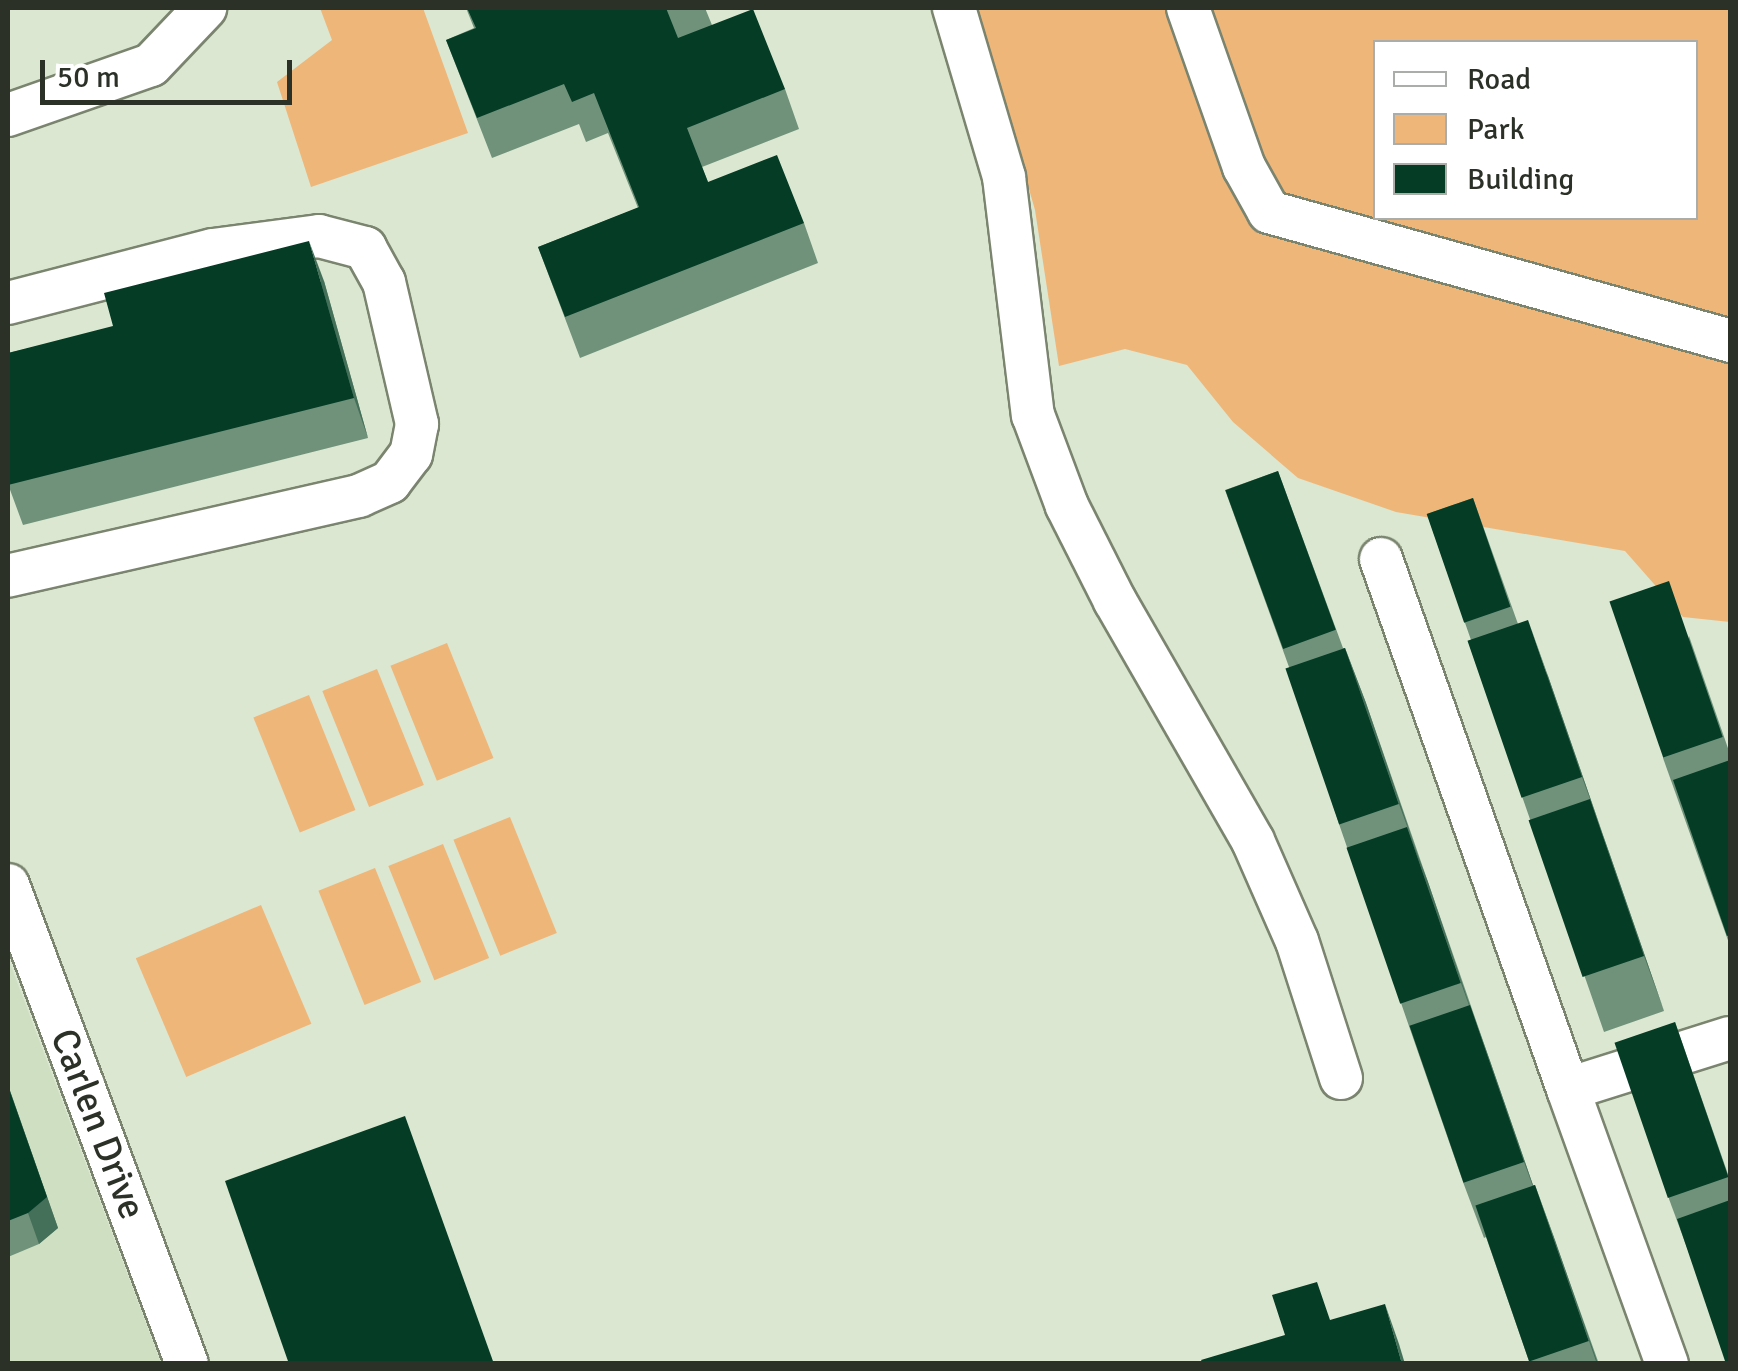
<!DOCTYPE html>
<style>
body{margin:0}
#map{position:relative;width:1738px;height:1371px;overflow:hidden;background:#dbe7d0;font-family:Signika,sans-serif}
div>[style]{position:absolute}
.built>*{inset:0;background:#cfdfc1}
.green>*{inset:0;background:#efb67a;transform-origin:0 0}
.roads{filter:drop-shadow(2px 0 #7a846f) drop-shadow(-2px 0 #7a846f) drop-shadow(0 2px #7a846f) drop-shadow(0 -2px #7a846f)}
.minor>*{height:42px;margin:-21px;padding:0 21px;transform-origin:21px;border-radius:21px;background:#fff}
.wall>*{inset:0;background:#70927b}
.shaded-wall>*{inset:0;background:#446f59}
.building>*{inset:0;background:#043c26;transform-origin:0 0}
span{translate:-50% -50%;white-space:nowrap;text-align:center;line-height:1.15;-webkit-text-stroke:10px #fff;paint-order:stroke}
.street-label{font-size:38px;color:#2c3128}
.frame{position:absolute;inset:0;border:10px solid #2c3128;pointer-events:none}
.legend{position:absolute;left:1373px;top:40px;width:325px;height:180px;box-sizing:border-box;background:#fff;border:2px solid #abada9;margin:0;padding:12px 18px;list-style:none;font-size:30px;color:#2c3128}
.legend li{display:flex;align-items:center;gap:20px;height:50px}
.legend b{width:50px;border:2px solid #abada9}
.scale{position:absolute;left:40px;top:60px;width:252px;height:45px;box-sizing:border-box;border:5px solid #2c3128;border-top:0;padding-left:12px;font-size:30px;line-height:35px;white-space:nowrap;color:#2c3128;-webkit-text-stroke:8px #fff;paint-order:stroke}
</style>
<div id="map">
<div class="built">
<i style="clip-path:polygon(8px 958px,161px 1363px,8px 1363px)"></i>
</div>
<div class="green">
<i style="clip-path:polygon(320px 8px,423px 8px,468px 133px,311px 187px,277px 82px,332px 40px)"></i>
<i style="clip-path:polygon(evenodd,977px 8px,1730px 8px,1730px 622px,1683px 617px,1625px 551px,1396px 512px,1298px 478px,1233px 422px,1187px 365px,1125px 349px,1059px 366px,1035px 210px,977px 8px,1376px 42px,1696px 42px,1696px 218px,1376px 218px,1376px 42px)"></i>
<i style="left:447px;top:643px;width:124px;height:61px;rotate:68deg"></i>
<i style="left:377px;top:669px;width:125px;height:59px;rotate:68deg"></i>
<i style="left:309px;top:695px;width:124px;height:60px;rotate:68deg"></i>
<i style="left:510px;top:817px;width:125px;height:61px;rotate:68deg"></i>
<i style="left:443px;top:844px;width:123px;height:59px;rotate:68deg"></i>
<i style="left:375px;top:868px;width:123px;height:61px;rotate:68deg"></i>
<i style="left:261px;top:905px;width:129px;height:136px;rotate:67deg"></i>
</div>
<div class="roads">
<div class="minor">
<i style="left:954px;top:8px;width:176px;rotate:73.5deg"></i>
<i style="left:1004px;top:177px;width:240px;rotate:83.1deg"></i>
<i style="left:1033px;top:415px;width:97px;rotate:69.5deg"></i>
<i style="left:1067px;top:506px;width:106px;rotate:63.2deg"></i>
<i style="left:1115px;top:601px;width:277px;rotate:60.1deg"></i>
<i style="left:1253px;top:841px;width:109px;rotate:66.3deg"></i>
<i style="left:1297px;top:941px;width:144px;rotate:72.2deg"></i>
<i style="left:1188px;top:8px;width:169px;rotate:70.6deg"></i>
<i style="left:1244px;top:167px;width:51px;rotate:60.9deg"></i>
<i style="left:1269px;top:212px;width:479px;rotate:15.6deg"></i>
<i style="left:8px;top:115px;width:151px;rotate:-19.3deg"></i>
<i style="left:151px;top:65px;width:79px;rotate:-46.5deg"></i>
<i style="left:8px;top:303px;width:212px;rotate:-14.5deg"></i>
<i style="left:213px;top:250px;width:107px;rotate:-7.5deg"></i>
<i style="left:319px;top:236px;width:48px;rotate:14.6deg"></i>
<i style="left:365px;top:248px;width:39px;rotate:61deg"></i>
<i style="left:384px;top:282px;width:146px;rotate:76.9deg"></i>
<i style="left:417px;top:424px;width:31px;rotate:101deg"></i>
<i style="left:411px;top:454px;width:35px;rotate:127deg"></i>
<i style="left:390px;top:482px;width:34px;rotate:156deg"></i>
<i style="left:359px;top:496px;width:360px;rotate:167.2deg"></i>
<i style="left:1381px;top:559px;width:562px;rotate:70.57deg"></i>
<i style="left:8px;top:885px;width:511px;rotate:69.51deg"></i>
<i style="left:1667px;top:1364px;width:292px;rotate:-109.8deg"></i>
<i style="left:1568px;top:1089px;width:170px;rotate:-17.5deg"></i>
</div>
</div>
<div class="wall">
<i style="clip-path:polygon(466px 8px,705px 8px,712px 25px,785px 89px,799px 129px,702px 167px,708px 182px,804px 223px,818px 263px,580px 358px,538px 247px,638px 208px,608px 133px,586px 142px,579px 124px,492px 158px,446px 40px,474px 28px)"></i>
<i style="clip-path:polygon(324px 281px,368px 438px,23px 525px,9px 487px,8px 487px,8px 353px)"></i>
<i style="clip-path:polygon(1278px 471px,1343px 648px,1345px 648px,1366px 703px,1533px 1185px,1535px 1185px,1599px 1364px,1530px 1364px,1486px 1237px,1484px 1238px,1463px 1182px,1339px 824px,1289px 667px,1225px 490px)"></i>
<i style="clip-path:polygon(1473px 498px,1518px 624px,1548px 676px,1664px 1011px,1604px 1032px,1468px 641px,1471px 640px,1427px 514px)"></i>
<i style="clip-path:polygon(1689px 636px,1730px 754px,1730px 946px,1663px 758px)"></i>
<i style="clip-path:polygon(1675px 1022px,1730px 1180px,1730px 1364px,1669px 1199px)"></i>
<i style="clip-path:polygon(8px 1085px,58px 1228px,39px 1244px,8px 1257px)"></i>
</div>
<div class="shaded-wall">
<i style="clip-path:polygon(309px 241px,324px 281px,368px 438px,354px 398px)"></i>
<i style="clip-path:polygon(1528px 620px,1548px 676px,1602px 832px,1582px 777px)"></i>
<i style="clip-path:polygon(1345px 648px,1366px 703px,1419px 859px,1399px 804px)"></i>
<i style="clip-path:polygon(1590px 799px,1610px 855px,1664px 1011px,1644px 956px)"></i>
<i style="clip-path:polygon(1407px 827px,1428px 882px,1481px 1039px,1461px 983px)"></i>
<i style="clip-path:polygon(1470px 1005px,1490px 1061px,1544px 1217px,1524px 1162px)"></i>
<i style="clip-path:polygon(8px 1085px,58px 1228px,39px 1244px,28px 1213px)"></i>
<i style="clip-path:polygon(1535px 1185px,1555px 1240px,1598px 1364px,1597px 1364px)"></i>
<i style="clip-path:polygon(1385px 1304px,1399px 1344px,1405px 1364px,1402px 1364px)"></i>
</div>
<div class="building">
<i style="clip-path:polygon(467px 8px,666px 8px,678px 38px,753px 9px,785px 89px,687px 128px,708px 182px,777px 155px,804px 223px,565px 317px,538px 247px,639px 207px,594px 93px,572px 102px,564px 84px,477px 118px,446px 40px,476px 28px)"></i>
<i style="clip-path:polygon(309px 241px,354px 398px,8px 485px,8px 353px,113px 326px,104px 293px)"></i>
<i style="left:1278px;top:471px;width:169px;height:56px;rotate:70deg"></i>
<i style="left:1473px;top:498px;width:115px;height:49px;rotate:71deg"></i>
<i style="left:1669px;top:581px;width:165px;height:63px;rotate:71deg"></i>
<i style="left:1528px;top:620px;width:166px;height:64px;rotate:71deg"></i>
<i style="left:1345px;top:648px;width:165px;height:63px;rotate:71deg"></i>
<i style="clip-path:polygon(1730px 760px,1730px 935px,1727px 936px,1673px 780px)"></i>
<i style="left:1590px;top:799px;width:166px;height:65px;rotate:71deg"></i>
<i style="left:1407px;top:827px;width:165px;height:64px;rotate:71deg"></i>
<i style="left:1470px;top:1005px;width:166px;height:64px;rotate:71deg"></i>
<i style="left:1675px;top:1022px;width:164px;height:64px;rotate:71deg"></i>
<i style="clip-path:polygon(8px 1086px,47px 1197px,28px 1213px,8px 1221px)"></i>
<i style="clip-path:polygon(405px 1116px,494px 1364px,289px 1364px,225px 1181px)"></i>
<i style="left:1535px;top:1185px;width:165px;height:63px;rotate:71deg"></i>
<i style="clip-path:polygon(1730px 1200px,1730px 1364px,1726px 1364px,1677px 1219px)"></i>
<i style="clip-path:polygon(1317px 1282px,1330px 1320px,1385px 1304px,1402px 1364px,1203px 1364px,1201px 1360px,1285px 1335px,1272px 1295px)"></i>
</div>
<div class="street-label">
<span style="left:98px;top:1124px;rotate:69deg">Carlen Drive</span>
</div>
<div class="frame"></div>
<ul class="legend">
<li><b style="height:12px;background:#fff"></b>Road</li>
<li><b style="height:28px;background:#efb67a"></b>Park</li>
<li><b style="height:28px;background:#043c26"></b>Building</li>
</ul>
<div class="scale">50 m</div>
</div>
